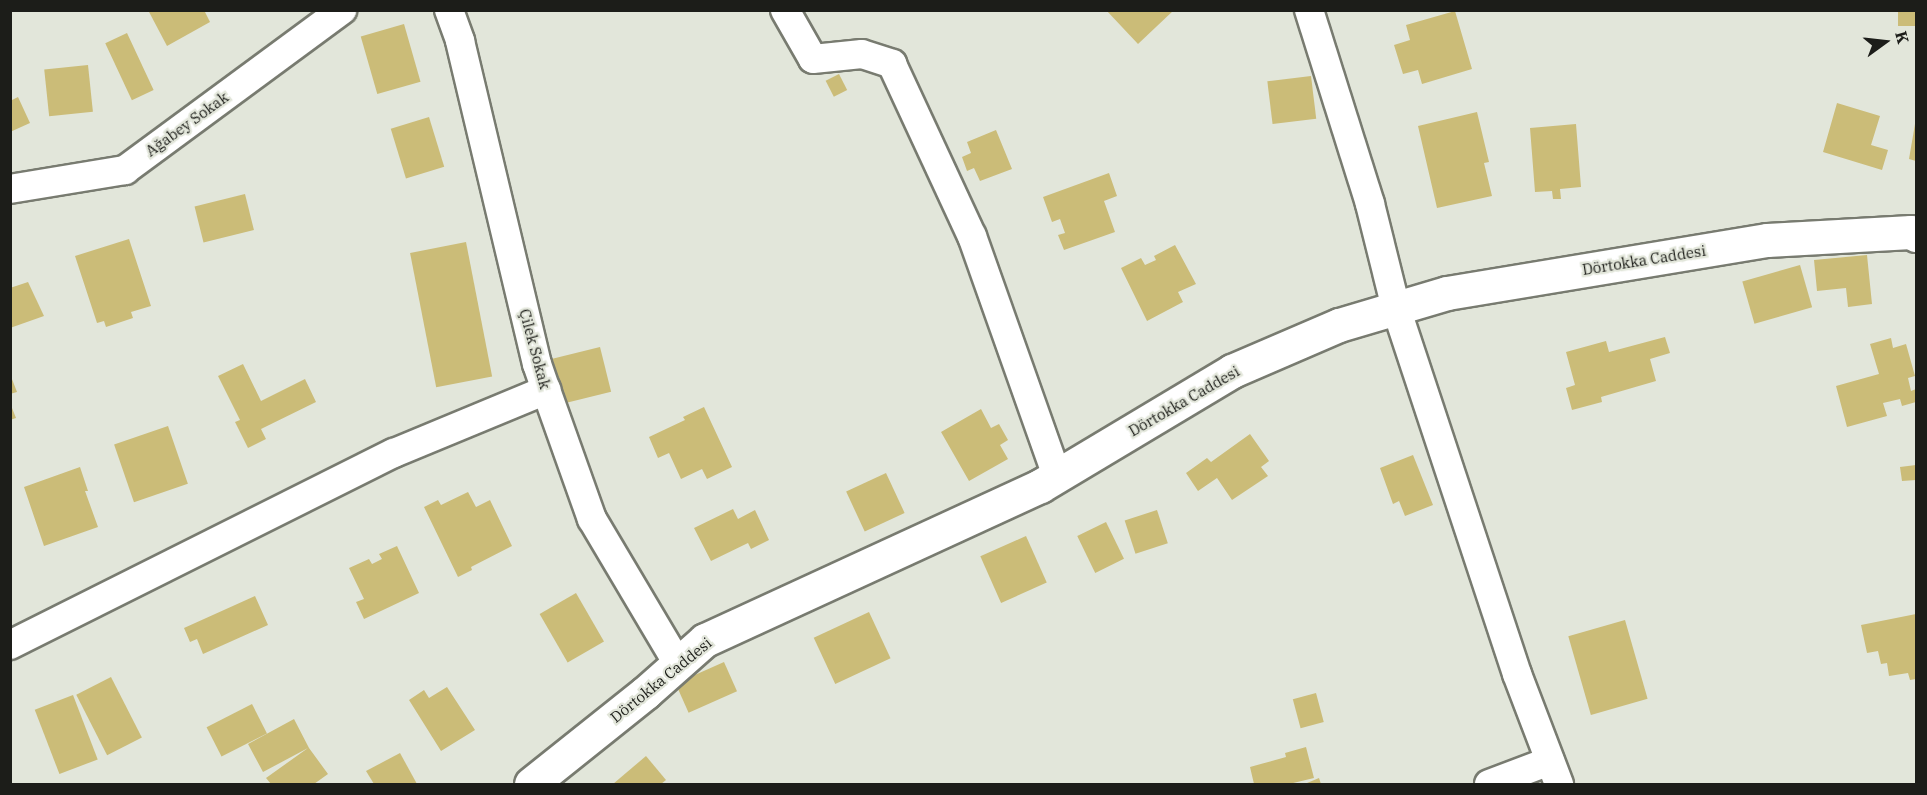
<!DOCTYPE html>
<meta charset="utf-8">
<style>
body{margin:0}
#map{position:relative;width:1927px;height:795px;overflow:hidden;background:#e2e6da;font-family:"IBM Plex Serif",serif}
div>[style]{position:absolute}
.building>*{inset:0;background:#cbbc78;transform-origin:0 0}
.roads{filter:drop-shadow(2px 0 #787b70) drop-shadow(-2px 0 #787b70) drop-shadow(0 2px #787b70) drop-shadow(0 -2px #787b70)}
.minor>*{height:28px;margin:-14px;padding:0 14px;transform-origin:14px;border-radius:14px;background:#fff}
.tertiary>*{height:33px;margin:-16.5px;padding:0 16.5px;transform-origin:16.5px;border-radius:16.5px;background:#fff}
span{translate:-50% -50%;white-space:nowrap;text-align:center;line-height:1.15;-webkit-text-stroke:4.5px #e2e6da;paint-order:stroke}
.street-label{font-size:15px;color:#1c1d19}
.frame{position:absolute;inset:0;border:12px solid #1c1d19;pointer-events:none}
.north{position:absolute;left:1855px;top:12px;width:60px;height:60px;-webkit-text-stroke:4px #e2e6da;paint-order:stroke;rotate:75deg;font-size:16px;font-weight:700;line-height:24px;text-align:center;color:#1c1d19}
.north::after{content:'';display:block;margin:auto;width:21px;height:27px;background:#1c1d19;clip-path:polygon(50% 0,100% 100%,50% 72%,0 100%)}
</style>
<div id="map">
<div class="building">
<i style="clip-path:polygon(148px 10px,204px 10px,210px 22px,167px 46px)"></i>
<i style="clip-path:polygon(1106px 10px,1174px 10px,1138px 44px)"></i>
<i style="left:1898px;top:10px;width:18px;height:16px"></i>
<i style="clip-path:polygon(1455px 11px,1472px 69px,1422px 84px,1418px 70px,1403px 74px,1394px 45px,1410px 40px,1406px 25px)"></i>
<i style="left:404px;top:24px;width:60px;height:45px;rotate:74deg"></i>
<i style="left:127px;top:33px;width:63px;height:24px;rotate:65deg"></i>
<i style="left:88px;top:65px;width:47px;height:44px;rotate:84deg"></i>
<i style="left:839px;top:74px;width:18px;height:15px;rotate:63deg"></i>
<i style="left:1311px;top:76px;width:43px;height:44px;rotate:83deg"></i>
<i style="clip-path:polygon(18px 97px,30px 123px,10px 132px,10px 101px)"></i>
<i style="clip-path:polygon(1837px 103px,1880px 116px,1871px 145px,1888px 150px,1882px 170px,1823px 152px)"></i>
<i style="clip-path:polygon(1477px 112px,1489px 162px,1484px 163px,1492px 196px,1437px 208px,1418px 126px)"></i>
<i style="left:429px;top:117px;width:52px;height:40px;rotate:73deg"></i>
<i style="clip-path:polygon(1576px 124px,1581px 187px,1560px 189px,1561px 199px,1553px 199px,1552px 191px,1535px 192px,1530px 128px)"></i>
<i style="clip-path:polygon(1915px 124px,1916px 124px,1916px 161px,1909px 159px)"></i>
<i style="clip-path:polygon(996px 130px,1012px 169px,980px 181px,974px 168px,967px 171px,962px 157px,971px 153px,967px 142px)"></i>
<i style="clip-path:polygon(1109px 173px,1117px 196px,1104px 201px,1115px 232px,1064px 250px,1058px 235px,1065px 233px,1060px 219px,1052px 222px,1043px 197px)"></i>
<i style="left:245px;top:194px;width:37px;height:52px;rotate:76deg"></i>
<i style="clip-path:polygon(129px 239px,151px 306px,131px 312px,133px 318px,106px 327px,104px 321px,97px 323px,75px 256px)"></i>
<i style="left:466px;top:242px;width:137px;height:57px;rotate:79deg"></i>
<i style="clip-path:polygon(1175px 245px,1196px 284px,1178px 292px,1183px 302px,1147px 321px,1121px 268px,1141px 258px,1145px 265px,1156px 260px,1154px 256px)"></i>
<i style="clip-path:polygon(1867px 255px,1872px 304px,1848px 307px,1846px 288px,1817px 291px,1814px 260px)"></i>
<i style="left:1800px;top:265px;width:44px;height:60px;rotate:74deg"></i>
<i style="clip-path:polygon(28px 282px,44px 316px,10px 328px,10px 288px)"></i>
<i style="clip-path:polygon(1665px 337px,1670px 353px,1650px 359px,1656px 381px,1601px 397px,1602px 402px,1572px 410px,1566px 388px,1575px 385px,1566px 352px,1606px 341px,1609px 352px)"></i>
<i style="clip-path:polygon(1891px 338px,1893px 348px,1906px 344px,1915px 376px,1908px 378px,1911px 391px,1916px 389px,1916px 402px,1902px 406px,1900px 399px,1883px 403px,1887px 416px,1847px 427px,1836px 386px,1879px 374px,1870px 344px)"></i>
<i style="left:600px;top:347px;width:46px;height:49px;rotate:76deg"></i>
<i style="clip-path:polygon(243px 364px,261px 401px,305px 379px,316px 402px,261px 429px,266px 439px,248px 448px,235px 422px,240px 420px,218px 376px)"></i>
<i style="clip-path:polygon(10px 374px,17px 392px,10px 394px)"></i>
<i style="clip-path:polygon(10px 403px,16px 418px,10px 420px)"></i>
<i style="clip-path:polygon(704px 407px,732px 467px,707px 479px,702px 469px,681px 479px,669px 453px,658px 458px,649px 437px,685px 420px,683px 417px)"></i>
<i style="clip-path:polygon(981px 409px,991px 428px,999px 424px,1008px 440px,1000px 445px,1008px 459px,969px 481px,941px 432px)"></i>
<i style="left:168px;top:426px;width:61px;height:57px;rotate:71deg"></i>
<i style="clip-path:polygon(1250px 434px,1269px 461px,1261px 467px,1268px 476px,1232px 500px,1217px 478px,1198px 491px,1186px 473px,1207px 458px,1211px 462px)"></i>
<i style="clip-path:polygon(1413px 455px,1433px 505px,1405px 516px,1399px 501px,1393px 504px,1380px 468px)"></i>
<i style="clip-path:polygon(1916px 465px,1916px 480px,1902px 481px,1900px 467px)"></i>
<i style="clip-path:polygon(80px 467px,88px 491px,85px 491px,98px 527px,44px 546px,24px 487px)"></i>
<i style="left:886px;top:473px;width:44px;height:44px;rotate:65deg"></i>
<i style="clip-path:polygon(468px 492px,476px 507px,490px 500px,512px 546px,471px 567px,472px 570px,458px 577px,424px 507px,438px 500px,441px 505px)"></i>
<i style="clip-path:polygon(733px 509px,738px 519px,755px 510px,769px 540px,751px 549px,748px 543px,711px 561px,694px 528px)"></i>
<i style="left:1157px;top:510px;width:35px;height:34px;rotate:72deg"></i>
<i style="left:1106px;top:522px;width:41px;height:32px;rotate:64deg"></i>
<i style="left:1026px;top:536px;width:51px;height:50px;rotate:66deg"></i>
<i style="clip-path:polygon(397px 546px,419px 593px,364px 619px,356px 602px,364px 599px,349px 568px,369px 559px,372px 564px,382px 559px,379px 554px)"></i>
<i style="left:576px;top:593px;width:56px;height:42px;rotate:60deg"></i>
<i style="clip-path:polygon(255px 596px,268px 625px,203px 654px,197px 639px,190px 642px,184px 628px)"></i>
<i style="left:869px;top:612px;width:51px;height:61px;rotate:65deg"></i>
<i style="clip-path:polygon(1916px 614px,1916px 679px,1910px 680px,1908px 673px,1889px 676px,1887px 663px,1881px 664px,1878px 651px,1867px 653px,1861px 625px)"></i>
<i style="left:1625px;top:620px;width:82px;height:59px;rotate:74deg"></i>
<i style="left:724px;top:662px;width:32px;height:53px;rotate:66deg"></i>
<i style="left:111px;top:677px;width:68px;height:39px;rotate:63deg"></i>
<i style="clip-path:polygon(447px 687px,475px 730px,441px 751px,409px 700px,424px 690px,429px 698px)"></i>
<i style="left:1316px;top:693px;width:30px;height:24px;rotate:75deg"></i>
<i style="left:73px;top:695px;width:69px;height:41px;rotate:69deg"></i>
<i style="left:252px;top:704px;width:33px;height:51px;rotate:63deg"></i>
<i style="clip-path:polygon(294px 719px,309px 748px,328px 774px,314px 784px,271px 784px,266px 778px,308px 748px,263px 772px,248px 744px)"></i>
<i style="clip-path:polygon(1306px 747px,1314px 778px,1289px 784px,1254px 784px,1250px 767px,1286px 757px,1285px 753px)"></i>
<i style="clip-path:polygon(400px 753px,417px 784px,374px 784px,366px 771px)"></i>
<i style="clip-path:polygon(646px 756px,666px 780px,661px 784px,613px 784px)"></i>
<i style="clip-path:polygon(1319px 778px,1321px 784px,1308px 784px,1307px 783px)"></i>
</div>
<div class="roads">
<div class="minor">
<i style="left:449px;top:10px;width:33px;rotate:70deg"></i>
<i style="left:460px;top:41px;width:332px;rotate:76.6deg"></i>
<i style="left:537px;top:364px;width:28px;rotate:71deg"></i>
<i style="left:546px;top:390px;width:137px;rotate:70.4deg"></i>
<i style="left:592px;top:519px;width:169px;rotate:59.3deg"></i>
<i style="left:785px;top:10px;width:56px;rotate:60.3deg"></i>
<i style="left:813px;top:59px;width:49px;rotate:-5.8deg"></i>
<i style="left:862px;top:54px;width:32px;rotate:18deg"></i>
<i style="left:892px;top:64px;width:190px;rotate:65.1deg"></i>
<i style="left:972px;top:236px;width:255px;rotate:70.5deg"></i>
<i style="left:1309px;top:10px;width:203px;rotate:72.5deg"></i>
<i style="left:1370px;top:204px;width:107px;rotate:76deg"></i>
<i style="left:1396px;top:308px;width:385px;rotate:71.7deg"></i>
<i style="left:1517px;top:674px;width:118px;rotate:69.1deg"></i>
<i style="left:10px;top:189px;width:117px;rotate:-9.4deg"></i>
<i style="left:125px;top:170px;width:270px;rotate:-36.4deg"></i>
<i style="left:10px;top:645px;width:429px;rotate:-26.6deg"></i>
<i style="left:394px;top:453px;width:165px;rotate:-22.5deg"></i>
<i style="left:1489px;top:784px;width:65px;rotate:-20.7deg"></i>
</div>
<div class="tertiary">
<i style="left:531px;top:784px;width:146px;rotate:-38.6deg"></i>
<i style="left:645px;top:693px;width:80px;rotate:-41.5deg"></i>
<i style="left:705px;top:640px;width:369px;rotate:-24.7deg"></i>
<i style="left:1040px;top:486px;width:224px;rotate:-30.9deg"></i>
<i style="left:1232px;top:371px;width:116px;rotate:-23.3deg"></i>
<i style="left:1339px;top:325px;width:113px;rotate:-16.5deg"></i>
<i style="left:1447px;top:293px;width:324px;rotate:-9.4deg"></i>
<i style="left:1767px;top:240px;width:144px;rotate:-3.2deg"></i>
<i style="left:1911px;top:232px;width:6px;rotate:31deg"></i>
</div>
</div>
<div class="street-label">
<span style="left:187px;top:124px;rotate:-36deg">Ağabey Sokak</span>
<span style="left:1644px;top:260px;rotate:-9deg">Dörtokka Caddesi</span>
<span style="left:535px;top:349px;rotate:75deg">Çilek Sokak</span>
<span style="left:1184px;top:401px;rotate:-30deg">Dörtokka Caddesi</span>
<span style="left:661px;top:680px;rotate:-39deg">Dörtokka Caddesi</span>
</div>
<div class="frame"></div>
<div class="north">K</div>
</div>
